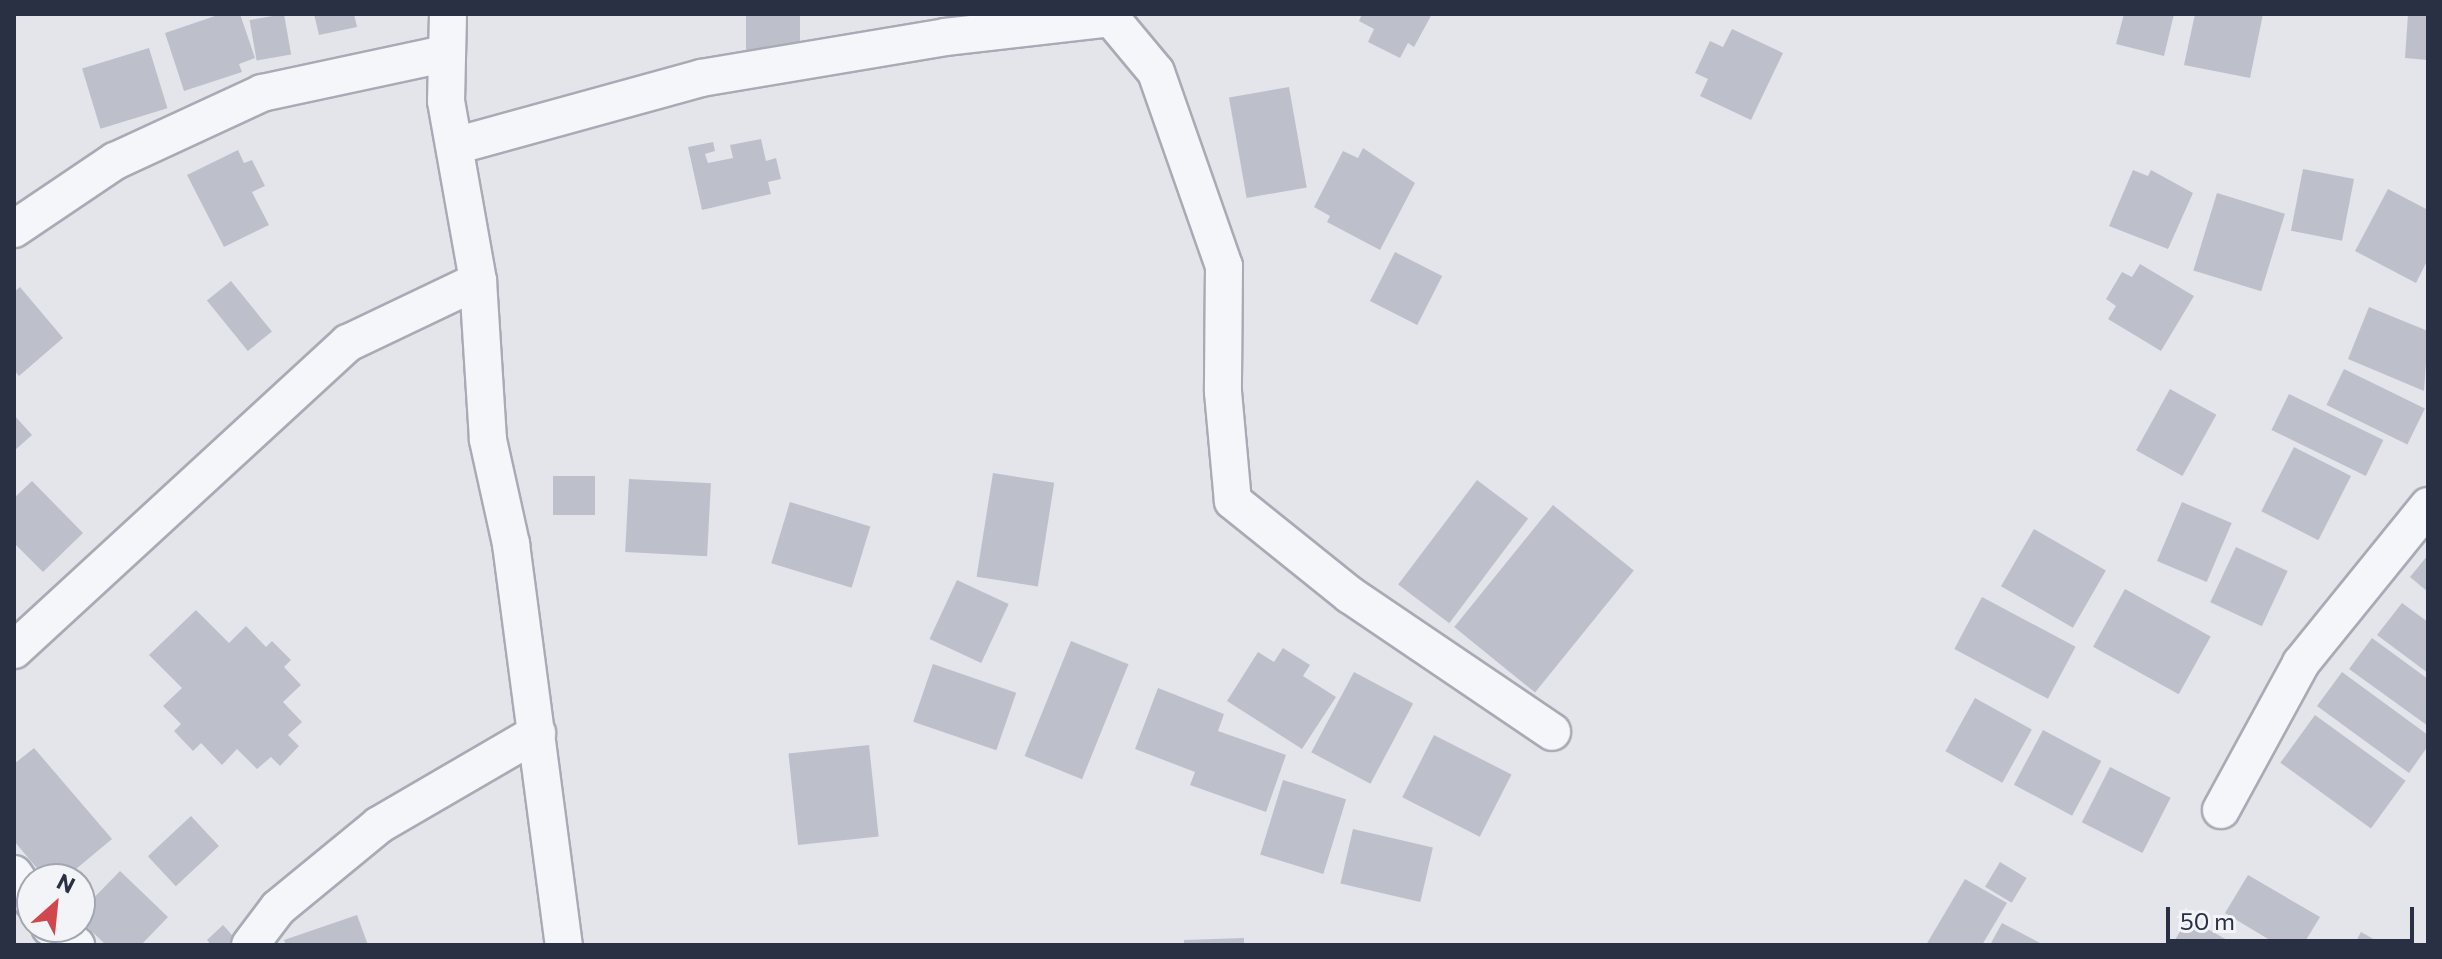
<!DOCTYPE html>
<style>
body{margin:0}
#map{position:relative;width:2442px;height:959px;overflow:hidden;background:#e3e5eb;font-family:Commissioner,sans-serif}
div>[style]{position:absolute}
.building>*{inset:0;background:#bdc0cb;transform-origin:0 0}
.roads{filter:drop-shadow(2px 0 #a8abb5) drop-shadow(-2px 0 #a8abb5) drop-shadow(0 2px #a8abb5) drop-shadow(0 -2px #a8abb5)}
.minor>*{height:36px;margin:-18px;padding:0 18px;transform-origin:18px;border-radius:18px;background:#f5f6f9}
span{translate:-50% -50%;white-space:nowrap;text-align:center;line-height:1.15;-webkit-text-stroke:8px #f2f4f8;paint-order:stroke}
.frame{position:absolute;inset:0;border:16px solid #2a3043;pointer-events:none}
.north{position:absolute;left:16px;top:863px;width:80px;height:80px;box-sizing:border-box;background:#f2f4f8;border:2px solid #a2a6b0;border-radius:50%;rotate:27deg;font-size:22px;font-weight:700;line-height:32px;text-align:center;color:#2a3043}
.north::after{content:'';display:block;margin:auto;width:28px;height:36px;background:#d0484d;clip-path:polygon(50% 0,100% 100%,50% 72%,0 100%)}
.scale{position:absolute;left:2166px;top:907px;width:248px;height:36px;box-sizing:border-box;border:4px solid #2a3043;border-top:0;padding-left:10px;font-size:24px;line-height:28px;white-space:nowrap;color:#2a3043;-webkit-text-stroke:6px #f2f4f8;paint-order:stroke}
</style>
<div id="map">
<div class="building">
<i style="clip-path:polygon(221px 14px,240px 14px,255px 58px,239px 64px,242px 72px,184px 91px,165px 33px)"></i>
<i style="left:284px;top:14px;width:41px;height:35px;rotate:80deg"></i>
<i style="clip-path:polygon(314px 14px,354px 14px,357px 27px,319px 35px)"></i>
<i style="left:746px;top:14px;width:54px;height:37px"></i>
<i style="clip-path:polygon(1362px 14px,1432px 14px,1414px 47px,1408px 43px,1400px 58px,1368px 42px,1374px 29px,1359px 21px)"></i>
<i style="clip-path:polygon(2124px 14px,2174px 14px,2164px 56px,2116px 44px)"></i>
<i style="clip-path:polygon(2195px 14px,2263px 14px,2250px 78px,2184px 65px)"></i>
<i style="clip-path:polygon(2408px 14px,2428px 14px,2428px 60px,2405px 58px)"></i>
<i style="clip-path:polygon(1732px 29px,1783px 53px,1751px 120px,1700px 96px,1708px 79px,1695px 73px,1710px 41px,1723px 47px)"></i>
<i style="left:149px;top:48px;width:63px;height:70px;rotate:73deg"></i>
<i style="left:1289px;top:87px;width:102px;height:61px;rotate:80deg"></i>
<i style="clip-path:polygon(761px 139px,766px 161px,776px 158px,781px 179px,768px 182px,771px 194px,702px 210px,688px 147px,713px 142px,715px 151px,705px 154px,708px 163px,733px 158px,730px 145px)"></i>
<i style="clip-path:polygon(1363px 148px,1415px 183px,1380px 250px,1327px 222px,1330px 216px,1314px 207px,1343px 151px,1358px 158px)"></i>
<i style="clip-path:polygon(238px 150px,244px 163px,252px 160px,265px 186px,252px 192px,269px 225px,224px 247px,187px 175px)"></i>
<i style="left:2303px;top:169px;width:52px;height:63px;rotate:11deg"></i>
<i style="clip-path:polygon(2133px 170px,2148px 176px,2151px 170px,2193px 193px,2168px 249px,2109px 226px)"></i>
<i style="clip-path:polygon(2388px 189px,2428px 210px,2428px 259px,2416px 283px,2355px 251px)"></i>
<i style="left:2217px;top:193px;width:71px;height:81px;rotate:17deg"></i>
<i style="left:1395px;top:252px;width:53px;height:55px;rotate:27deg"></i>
<i style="clip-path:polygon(2140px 264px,2194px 296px,2161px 351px,2108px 319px,2116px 306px,2106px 299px,2122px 272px,2132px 277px)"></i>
<i style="left:231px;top:281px;width:65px;height:31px;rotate:51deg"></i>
<i style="clip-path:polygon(20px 287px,63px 338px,19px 376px,14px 370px,14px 292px)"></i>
<i style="clip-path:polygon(2369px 307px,2428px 331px,2424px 391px,2348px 359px)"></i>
<i style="left:2344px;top:369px;width:90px;height:40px;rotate:26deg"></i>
<i style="left:2170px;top:389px;width:53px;height:70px;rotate:29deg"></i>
<i style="left:2289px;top:394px;width:105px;height:40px;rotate:26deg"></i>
<i style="clip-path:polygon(14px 415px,32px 435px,14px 451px)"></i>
<i style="left:2294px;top:447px;width:64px;height:72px;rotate:27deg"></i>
<i style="left:993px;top:473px;width:62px;height:105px;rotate:9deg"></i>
<i style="left:553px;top:476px;width:42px;height:39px"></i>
<i style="left:629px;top:479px;width:82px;height:73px;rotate:3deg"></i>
<i style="left:1477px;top:480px;width:64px;height:131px;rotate:37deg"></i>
<i style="clip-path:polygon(32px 481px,83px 533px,43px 572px,14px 543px,14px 498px)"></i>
<i style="left:790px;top:502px;width:84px;height:64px;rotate:17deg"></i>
<i style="left:2182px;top:502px;width:54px;height:64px;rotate:23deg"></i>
<i style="left:1553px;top:505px;width:104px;height:157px;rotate:39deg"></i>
<i style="left:2034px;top:529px;width:83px;height:66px;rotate:30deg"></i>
<i style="left:2236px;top:547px;width:57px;height:61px;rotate:25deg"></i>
<i style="clip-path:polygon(2428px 555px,2428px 592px,2410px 577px)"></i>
<i style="left:957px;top:580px;width:57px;height:65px;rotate:25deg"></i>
<i style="left:2125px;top:589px;width:98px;height:66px;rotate:29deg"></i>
<i style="left:1982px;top:597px;width:106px;height:59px;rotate:28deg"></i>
<i style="clip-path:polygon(2402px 603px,2428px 622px,2428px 673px,2377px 635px)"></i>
<i style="clip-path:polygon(196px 610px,229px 643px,246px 626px,266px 647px,272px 641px,291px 660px,284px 667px,301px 685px,283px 702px,302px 722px,288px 735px,299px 746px,280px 766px,271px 757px,257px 769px,237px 749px,222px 765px,201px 743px,193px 751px,174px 731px,181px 724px,163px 706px,182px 688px,149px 655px)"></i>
<i style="clip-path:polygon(2372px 638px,2428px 679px,2428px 726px,2349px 669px)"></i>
<i style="left:1071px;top:641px;width:62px;height:124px;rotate:22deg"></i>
<i style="clip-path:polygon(1283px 648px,1310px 665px,1303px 676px,1336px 697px,1302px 749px,1227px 701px,1258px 652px,1274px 662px)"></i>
<i style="left:933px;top:664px;width:88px;height:61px;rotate:19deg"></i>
<i style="left:1354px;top:672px;width:67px;height:91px;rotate:28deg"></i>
<i style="clip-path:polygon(2342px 672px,2428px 735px,2428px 746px,2409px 773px,2317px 706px)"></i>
<i style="clip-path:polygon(1158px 688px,1224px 714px,1218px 731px,1286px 755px,1266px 812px,1190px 785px,1195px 772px,1135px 749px)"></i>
<i style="left:1975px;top:698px;width:65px;height:61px;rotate:29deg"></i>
<i style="left:2315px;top:715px;width:112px;height:59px;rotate:36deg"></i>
<i style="left:2043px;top:730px;width:66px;height:62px;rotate:28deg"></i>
<i style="left:1434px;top:735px;width:87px;height:70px;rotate:27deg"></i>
<i style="left:869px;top:745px;width:92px;height:81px;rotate:84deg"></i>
<i style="clip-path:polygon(34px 748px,112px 839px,64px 879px,46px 879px,14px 841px,14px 764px)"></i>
<i style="left:2110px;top:767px;width:68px;height:62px;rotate:27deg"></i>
<i style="left:1283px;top:780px;width:66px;height:78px;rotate:17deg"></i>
<i style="left:191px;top:816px;width:41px;height:59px;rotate:47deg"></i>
<i style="left:1353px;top:829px;width:82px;height:56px;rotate:13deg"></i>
<i style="left:2000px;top:862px;width:31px;height:29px;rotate:31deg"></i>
<i style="clip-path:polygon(120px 871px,168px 917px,141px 945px,106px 945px,80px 920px,80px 912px)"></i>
<i style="clip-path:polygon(2248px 875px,2320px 917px,2303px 945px,2278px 945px,2225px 913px)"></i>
<i style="clip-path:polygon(1965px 879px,2007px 903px,1982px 945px,1926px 945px)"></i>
<i style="clip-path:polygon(357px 915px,368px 945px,286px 945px,284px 940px)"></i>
<i style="clip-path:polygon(2188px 918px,2236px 945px,2172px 945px)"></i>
<i style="clip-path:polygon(2002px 923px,2044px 945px,1990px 945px)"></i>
<i style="clip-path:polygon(223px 925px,241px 945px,211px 945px,207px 940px)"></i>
<i style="clip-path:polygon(2361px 932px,2384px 945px,2354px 945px)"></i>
<i style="clip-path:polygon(1244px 938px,1244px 945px,1184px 945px,1184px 940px)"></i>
</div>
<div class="roads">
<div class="minor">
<i style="left:448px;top:14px;width:87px;rotate:91.3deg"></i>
<i style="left:446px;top:101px;width:183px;rotate:79.9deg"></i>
<i style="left:478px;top:281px;width:159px;rotate:86.4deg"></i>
<i style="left:488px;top:440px;width:107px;rotate:77.5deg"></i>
<i style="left:511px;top:544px;width:404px;rotate:82.5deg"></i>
<i style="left:458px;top:145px;width:252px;rotate:-15.4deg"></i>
<i style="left:701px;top:78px;width:247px;rotate:-9.5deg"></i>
<i style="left:945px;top:37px;width:167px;rotate:-6.5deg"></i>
<i style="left:1111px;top:18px;width:70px;rotate:50.2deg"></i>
<i style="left:1156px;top:72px;width:206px;rotate:70.7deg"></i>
<i style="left:1224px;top:266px;width:126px;rotate:90.5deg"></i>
<i style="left:1223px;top:392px;width:109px;rotate:84.8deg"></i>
<i style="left:1233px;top:501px;width:150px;rotate:38.8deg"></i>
<i style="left:1350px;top:595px;width:244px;rotate:34.1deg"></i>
<i style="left:14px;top:229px;width:122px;rotate:-34deg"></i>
<i style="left:115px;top:161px;width:162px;rotate:-24.8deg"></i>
<i style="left:262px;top:93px;width:186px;rotate:-12.1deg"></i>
<i style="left:14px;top:650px;width:454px;rotate:-42.6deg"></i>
<i style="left:348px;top:343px;width:144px;rotate:-25.5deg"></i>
<i style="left:2221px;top:810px;width:167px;rotate:-61.4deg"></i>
<i style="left:2301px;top:663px;width:202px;rotate:-51deg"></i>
<i style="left:14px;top:874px;width:32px;rotate:56deg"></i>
<i style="left:50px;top:927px;width:32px;rotate:35deg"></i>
<i style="left:250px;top:945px;width:46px;rotate:-52.9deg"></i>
<i style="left:278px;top:908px;width:131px;rotate:-39.4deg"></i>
<i style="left:379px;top:825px;width:183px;rotate:-30.2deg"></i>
</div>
</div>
<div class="frame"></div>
<div class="north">N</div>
<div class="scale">50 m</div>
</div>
